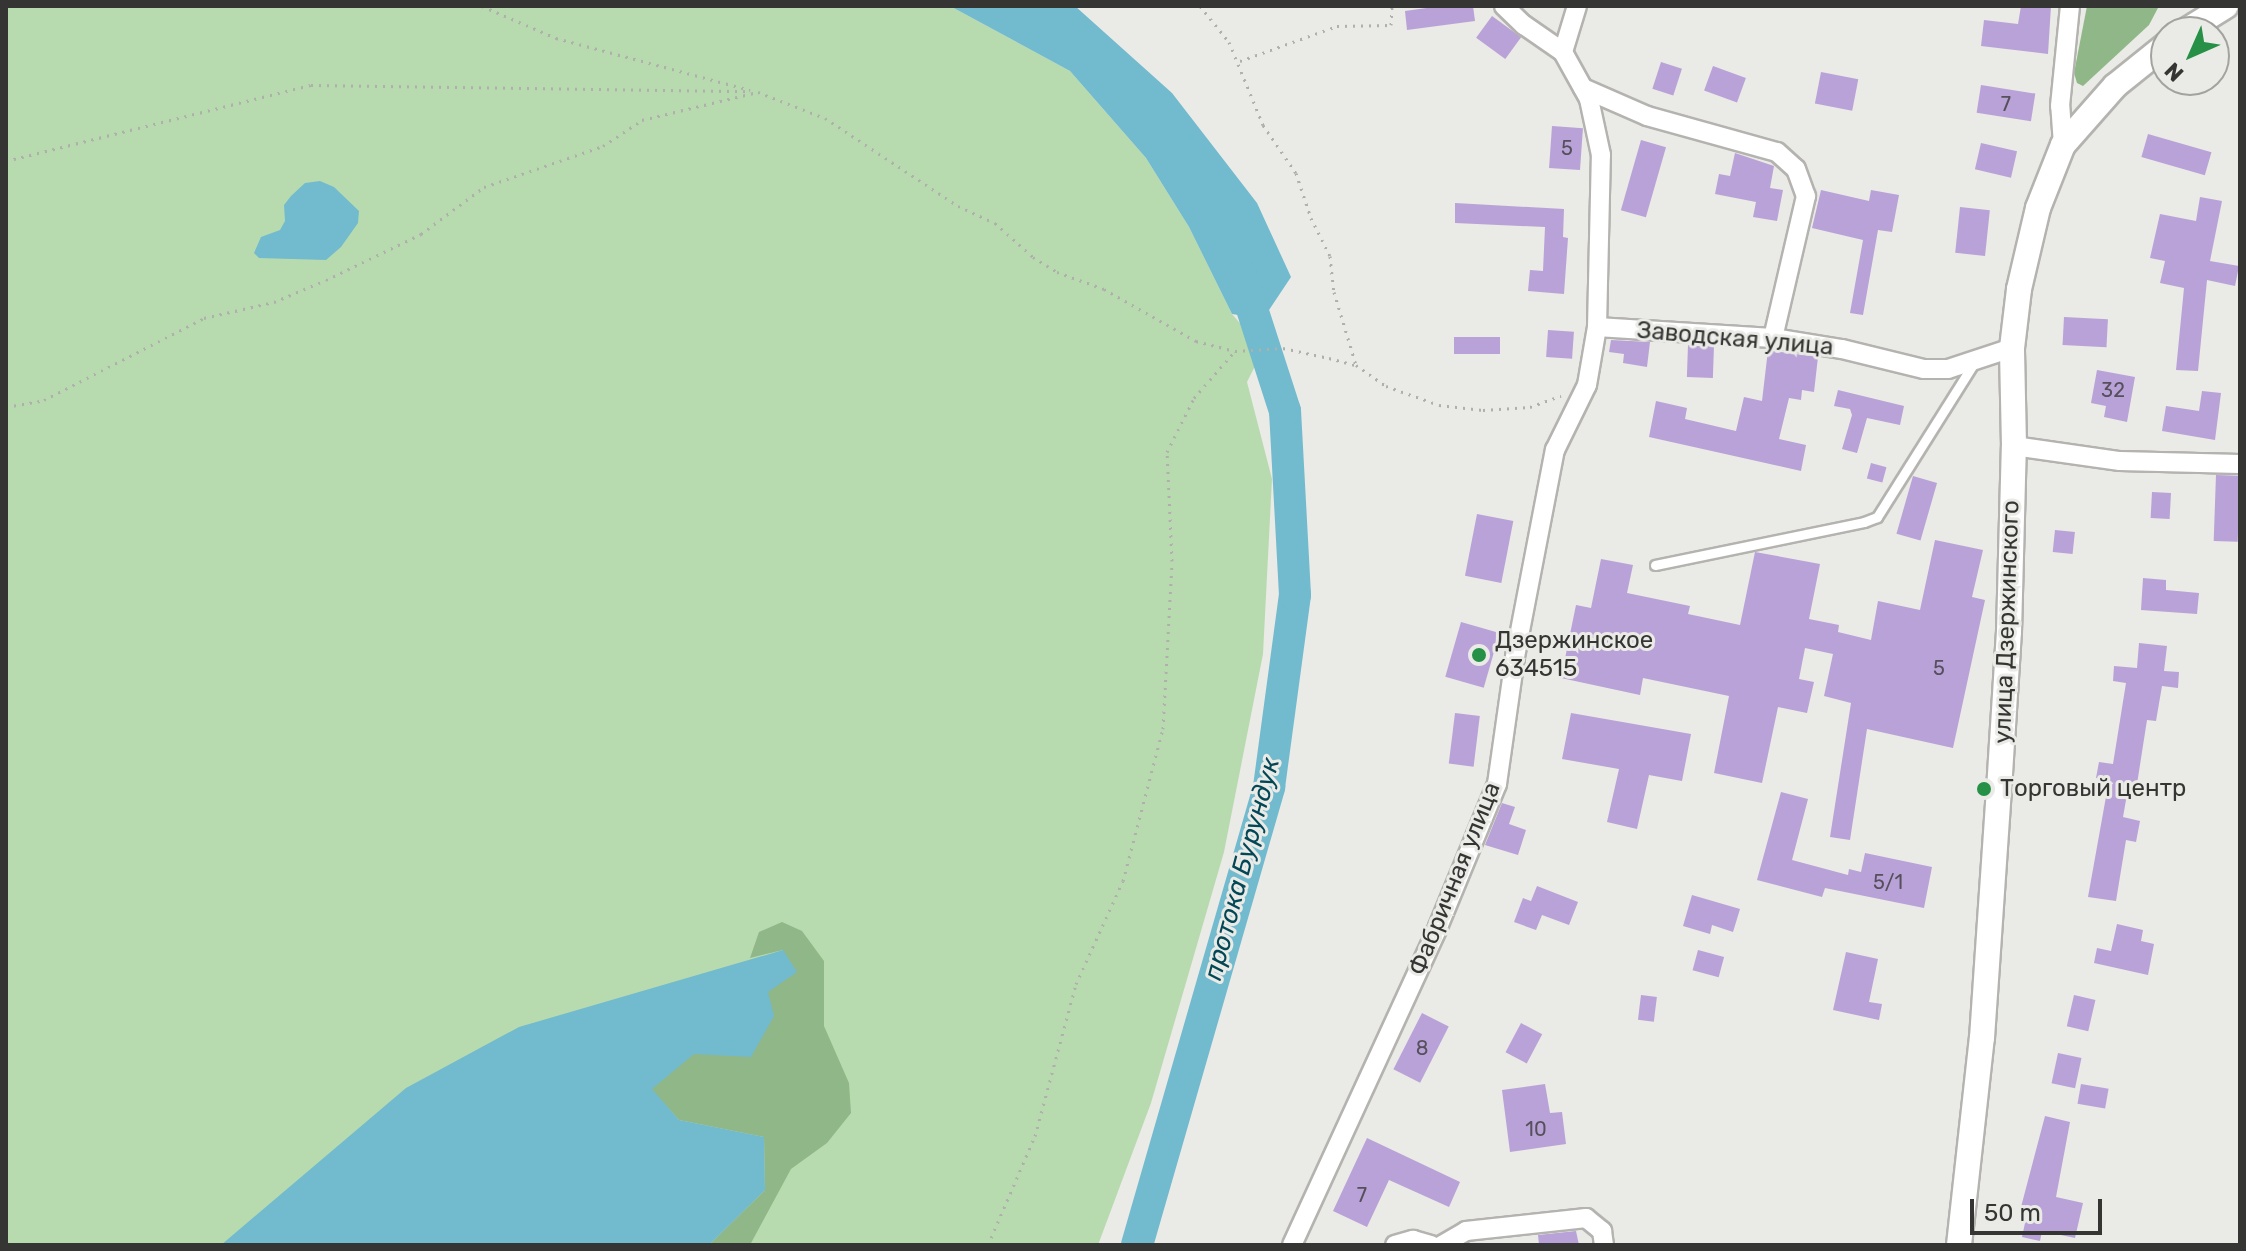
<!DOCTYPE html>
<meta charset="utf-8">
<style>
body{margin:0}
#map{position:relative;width:2246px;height:1251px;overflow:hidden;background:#eaeae6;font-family:Rubik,sans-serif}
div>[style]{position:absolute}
.green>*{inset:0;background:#b7dbaf}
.forest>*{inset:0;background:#90b788}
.water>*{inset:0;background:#72bace}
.river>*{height:32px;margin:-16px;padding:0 16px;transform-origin:16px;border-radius:16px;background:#72bace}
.building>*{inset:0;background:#b9a2d7;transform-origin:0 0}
.path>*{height:3px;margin-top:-1.5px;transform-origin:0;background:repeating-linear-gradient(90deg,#afafab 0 2px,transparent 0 8px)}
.roads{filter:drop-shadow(2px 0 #b4b3b0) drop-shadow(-2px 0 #b4b3b0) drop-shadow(0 2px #b4b3b0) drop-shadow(0 -2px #b4b3b0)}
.service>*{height:9px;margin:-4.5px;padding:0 4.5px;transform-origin:4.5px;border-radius:4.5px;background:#fff}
.minor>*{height:18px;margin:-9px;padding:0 9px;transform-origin:9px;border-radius:9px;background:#fff}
.tertiary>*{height:24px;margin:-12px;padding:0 12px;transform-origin:12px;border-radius:12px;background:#fff}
.dots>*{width:22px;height:22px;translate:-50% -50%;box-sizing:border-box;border:4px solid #eaeae6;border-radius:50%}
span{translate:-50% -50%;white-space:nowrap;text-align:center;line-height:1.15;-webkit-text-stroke:6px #eaeae6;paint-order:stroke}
.number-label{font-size:20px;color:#56505c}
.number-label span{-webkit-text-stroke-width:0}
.street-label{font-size:24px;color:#353533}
.poi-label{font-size:24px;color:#353533}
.left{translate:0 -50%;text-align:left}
.water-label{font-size:26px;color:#024755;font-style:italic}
.frame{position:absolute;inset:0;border:8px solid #353533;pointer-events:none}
.north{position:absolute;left:2150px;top:16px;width:80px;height:80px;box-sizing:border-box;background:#eaeae6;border:2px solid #a2a29e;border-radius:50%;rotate:225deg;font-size:22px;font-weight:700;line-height:32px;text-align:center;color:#353533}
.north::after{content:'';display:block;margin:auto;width:28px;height:36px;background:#279047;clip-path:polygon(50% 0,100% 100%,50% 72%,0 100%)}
.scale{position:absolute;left:1970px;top:1199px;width:132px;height:36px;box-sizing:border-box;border:4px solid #353533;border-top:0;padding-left:10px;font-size:24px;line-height:28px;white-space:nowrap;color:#353533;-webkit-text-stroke:6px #eaeae6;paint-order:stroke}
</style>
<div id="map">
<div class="green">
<i style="clip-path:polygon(6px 6px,950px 6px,1070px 71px,1146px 158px,1189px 227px,1232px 314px,1263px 350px,1247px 382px,1272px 479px,1263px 654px,1224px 852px,1151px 1103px,1098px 1245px,6px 1245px)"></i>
</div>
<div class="forest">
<i style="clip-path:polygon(2087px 6px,2159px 6px,2149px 25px,2083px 86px,2077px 83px,2074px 73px)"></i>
<i style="clip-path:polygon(782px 922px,802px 931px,824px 961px,824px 1026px,849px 1083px,851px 1113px,827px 1143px,791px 1169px,750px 1245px,709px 1245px,765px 1190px,764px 1137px,679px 1120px,651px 1089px,768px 992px,783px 950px,750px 958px,759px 932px)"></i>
</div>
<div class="water">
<i style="clip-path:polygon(950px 6px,1075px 6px,1172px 93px,1257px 203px,1291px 277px,1263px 319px,1232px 314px,1189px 227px,1146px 158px,1070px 71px)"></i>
<i style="clip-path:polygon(320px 181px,334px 187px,359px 211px,358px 223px,341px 247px,326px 260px,259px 258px,254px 253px,261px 237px,280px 230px,285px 221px,284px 205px,291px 196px,305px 183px)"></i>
<i style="clip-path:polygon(783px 950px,797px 972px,768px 992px,774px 1016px,751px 1057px,694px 1054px,652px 1089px,679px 1120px,764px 1137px,765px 1190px,709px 1245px,221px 1245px,406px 1088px,519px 1027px)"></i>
</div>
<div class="river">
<i style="left:1137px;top:1245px;width:477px;rotate:-73.9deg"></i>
<i style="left:1269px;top:787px;width:194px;rotate:-82.3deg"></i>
<i style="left:1295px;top:595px;width:184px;rotate:-93.1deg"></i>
<i style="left:1285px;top:411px;width:143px;rotate:-107.9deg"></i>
</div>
<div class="building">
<i style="clip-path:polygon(1441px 6px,1473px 6px,1475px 21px,1407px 30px,1405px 11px)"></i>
<i style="clip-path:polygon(2021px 6px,2051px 6px,2048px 54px,1981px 46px,1984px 20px,2018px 24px)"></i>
<i style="left:1492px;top:16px;width:36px;height:27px;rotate:36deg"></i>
<i style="left:1661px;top:62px;width:22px;height:28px;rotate:18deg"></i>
<i style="left:1713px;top:66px;width:35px;height:26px;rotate:20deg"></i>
<i style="left:1821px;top:72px;width:38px;height:32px;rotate:11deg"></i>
<i style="left:1981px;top:85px;width:55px;height:28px;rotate:9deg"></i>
<i style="left:1552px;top:126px;width:31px;height:42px;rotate:4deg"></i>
<i style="left:2148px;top:134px;width:66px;height:24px;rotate:16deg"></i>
<i style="left:1641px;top:140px;width:26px;height:73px;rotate:16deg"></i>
<i style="left:1981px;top:143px;width:37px;height:27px;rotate:13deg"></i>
<i style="clip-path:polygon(1735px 153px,1774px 166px,1770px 188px,1783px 190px,1777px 221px,1753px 217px,1756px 202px,1715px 194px,1719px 174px,1730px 176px)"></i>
<i style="clip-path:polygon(1821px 190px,1869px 201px,1871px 190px,1899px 195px,1892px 232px,1878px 230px,1863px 315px,1850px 313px,1863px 240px,1812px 228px)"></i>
<i style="clip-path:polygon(2200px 197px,2222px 201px,2210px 261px,2239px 266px,2235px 286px,2207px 280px,2198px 371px,2176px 370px,2184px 288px,2160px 283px,2165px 261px,2150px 258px,2160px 214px,2196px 221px)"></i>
<i style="clip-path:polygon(1455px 203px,1564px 209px,1563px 237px,1568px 238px,1564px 294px,1528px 291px,1530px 270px,1543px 271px,1545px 227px,1455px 223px)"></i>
<i style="left:1960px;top:207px;width:30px;height:46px;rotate:6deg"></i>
<i style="left:2064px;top:317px;width:44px;height:28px;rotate:3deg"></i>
<i style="left:1548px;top:330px;width:26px;height:27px;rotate:4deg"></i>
<i style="left:1500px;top:337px;width:17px;height:46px;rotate:90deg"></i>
<i style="clip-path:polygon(1611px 340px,1650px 342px,1647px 367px,1623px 363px,1624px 354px,1609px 352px)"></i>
<i style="left:1688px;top:345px;width:26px;height:32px;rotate:2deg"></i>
<i style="clip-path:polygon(1768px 350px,1818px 357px,1814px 392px,1802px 390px,1801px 400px,1789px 398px,1779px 439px,1806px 445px,1801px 471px,1649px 437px,1656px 401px,1687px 408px,1685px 419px,1736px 431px,1744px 397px,1762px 401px)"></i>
<i style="clip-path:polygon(2097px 370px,2135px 377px,2127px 422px,2104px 417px,2106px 406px,2091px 403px)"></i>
<i style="clip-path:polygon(1838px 390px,1904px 406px,1900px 425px,1867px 418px,1857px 453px,1842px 449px,1852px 415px,1850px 409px,1834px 406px)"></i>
<i style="clip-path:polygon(2202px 391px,2221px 393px,2215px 440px,2162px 431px,2166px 406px,2199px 411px)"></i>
<i style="left:1871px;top:463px;width:16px;height:16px;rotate:15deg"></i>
<i style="left:2216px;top:475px;width:24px;height:66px;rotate:2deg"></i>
<i style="left:1913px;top:476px;width:25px;height:60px;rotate:16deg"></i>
<i style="left:2152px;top:492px;width:19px;height:26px;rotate:3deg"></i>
<i style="left:1477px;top:514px;width:37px;height:63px;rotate:11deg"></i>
<i style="left:2055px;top:530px;width:20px;height:22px;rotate:6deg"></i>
<i style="clip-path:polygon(1935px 540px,1983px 550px,1972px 597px,1985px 600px,1953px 748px,1867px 729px,1850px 840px,1830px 837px,1851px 703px,1824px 696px,1833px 654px,1805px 648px,1799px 679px,1814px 682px,1807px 713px,1778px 707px,1762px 783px,1714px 773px,1729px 696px,1643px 678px,1640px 695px,1561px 678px,1576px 605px,1591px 608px,1601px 559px,1633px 565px,1627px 593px,1690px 606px,1688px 614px,1740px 625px,1755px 552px,1820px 564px,1809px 619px,1839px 625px,1838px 632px,1871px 640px,1878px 601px,1920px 610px)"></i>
<i style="clip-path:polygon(2143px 578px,2166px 580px,2166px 590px,2199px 593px,2197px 614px,2141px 610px)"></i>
<i style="left:1461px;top:622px;width:40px;height:57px;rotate:16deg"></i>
<i style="clip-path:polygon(2139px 643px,2167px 646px,2164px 671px,2179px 672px,2178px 688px,2162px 686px,2156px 721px,2147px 720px,2137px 784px,2129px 783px,2123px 817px,2140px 821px,2136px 842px,2126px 840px,2116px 901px,2088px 897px,2109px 780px,2096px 778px,2099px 762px,2113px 764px,2126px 683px,2113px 681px,2114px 666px,2137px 668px)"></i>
<i style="left:1455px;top:713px;width:25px;height:51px;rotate:7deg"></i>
<i style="clip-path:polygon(1571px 713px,1691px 734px,1682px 781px,1649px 775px,1637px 829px,1607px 822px,1619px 769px,1562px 759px)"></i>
<i style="clip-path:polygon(1781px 792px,1808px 799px,1792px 860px,1848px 875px,1849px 869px,1861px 872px,1865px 853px,1932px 867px,1924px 908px,1825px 888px,1822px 897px,1757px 880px)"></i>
<i style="clip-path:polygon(1502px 803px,1515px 807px,1509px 824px,1526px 830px,1518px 855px,1485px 845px)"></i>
<i style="clip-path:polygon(1537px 886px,1578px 902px,1569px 925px,1542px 915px,1536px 930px,1514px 922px,1523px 898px,1531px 901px)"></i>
<i style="clip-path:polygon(1692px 895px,1740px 909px,1733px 932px,1712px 925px,1710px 934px,1683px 926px)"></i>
<i style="clip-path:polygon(2117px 924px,2143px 930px,2141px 941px,2154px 944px,2148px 975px,2094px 963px,2097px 948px,2111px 951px)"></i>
<i style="left:1698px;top:950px;width:27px;height:21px;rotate:15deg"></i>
<i style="clip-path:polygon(1846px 952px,1878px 959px,1869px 1002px,1882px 1004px,1879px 1020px,1833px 1010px)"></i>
<i style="left:1641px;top:995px;width:16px;height:25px;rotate:7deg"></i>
<i style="left:2074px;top:995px;width:22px;height:32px;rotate:13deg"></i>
<i style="left:1422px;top:1013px;width:30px;height:63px;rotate:27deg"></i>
<i style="left:1521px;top:1023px;width:24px;height:33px;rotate:28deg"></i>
<i style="left:2058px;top:1053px;width:24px;height:31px;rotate:12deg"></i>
<i style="clip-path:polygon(1545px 1084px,1550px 1113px,1562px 1112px,1566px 1144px,1510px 1152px,1502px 1090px)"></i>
<i style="left:2081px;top:1084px;width:28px;height:20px;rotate:10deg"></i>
<i style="clip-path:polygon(2045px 1116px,2070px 1122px,2056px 1197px,2083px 1203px,2075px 1238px,2042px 1231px,2040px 1241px,2022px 1237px,2028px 1209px,2021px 1207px)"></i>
<i style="clip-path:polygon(1367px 1138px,1460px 1182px,1449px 1207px,1389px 1180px,1367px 1227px,1333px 1211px)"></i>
<i style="clip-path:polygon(1576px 1231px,1579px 1245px,1539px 1245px,1538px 1235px)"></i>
</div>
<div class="path">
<i style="left:482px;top:6px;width:81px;rotate:23.4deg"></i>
<i style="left:556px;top:38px;width:201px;rotate:15deg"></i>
<i style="left:1200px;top:6px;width:46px;rotate:51.1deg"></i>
<i style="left:1229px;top:42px;width:90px;rotate:67.7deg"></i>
<i style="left:1263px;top:125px;width:58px;rotate:55.5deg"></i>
<i style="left:1296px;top:173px;width:47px;rotate:71.6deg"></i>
<i style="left:1311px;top:218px;width:42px;rotate:63.4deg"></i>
<i style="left:1330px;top:256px;width:36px;rotate:84deg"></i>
<i style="left:1334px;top:292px;width:76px;rotate:73.2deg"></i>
<i style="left:1240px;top:61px;width:103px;rotate:-19.8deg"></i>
<i style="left:1337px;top:26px;width:54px;rotate:-1.1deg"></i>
<i style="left:1391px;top:25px;width:19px;rotate:-87deg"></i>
<i style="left:6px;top:161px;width:314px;rotate:-14deg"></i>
<i style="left:311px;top:85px;width:439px;rotate:0.8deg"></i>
<i style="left:6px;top:407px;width:39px;rotate:-10deg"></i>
<i style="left:44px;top:400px;width:180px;rotate:-27.1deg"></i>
<i style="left:204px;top:318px;width:72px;rotate:-12.9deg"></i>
<i style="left:274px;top:302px;width:56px;rotate:-22.9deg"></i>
<i style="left:326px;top:280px;width:106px;rotate:-25.8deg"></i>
<i style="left:421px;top:234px;width:79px;rotate:-36.7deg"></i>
<i style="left:484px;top:187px;width:126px;rotate:-19deg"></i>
<i style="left:603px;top:146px;width:47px;rotate:-33.7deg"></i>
<i style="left:642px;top:120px;width:119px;rotate:-13.6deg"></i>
<i style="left:758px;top:92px;width:72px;rotate:21.2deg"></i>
<i style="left:825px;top:118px;width:159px;rotate:33.5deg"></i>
<i style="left:958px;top:206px;width:41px;rotate:24.7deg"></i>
<i style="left:995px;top:223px;width:51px;rotate:41.8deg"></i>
<i style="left:1033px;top:257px;width:28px;rotate:32deg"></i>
<i style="left:1057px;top:272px;width:50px;rotate:19.9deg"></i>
<i style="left:1104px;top:289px;width:106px;rotate:29.5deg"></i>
<i style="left:1196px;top:341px;width:40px;rotate:14.4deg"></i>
<i style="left:1235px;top:351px;width:48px;rotate:-3.6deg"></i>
<i style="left:1283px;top:348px;width:47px;rotate:12.3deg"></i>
<i style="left:1329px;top:358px;width:28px;rotate:15deg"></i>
<i style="left:1356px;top:365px;width:37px;rotate:35deg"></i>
<i style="left:1386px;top:386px;width:56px;rotate:19.7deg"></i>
<i style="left:1439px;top:405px;width:44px;rotate:6.5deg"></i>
<i style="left:1483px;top:410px;width:47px;rotate:-3.7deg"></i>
<i style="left:1530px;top:407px;width:33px;rotate:-20deg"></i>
<i style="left:988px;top:1245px;width:119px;rotate:-66.7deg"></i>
<i style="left:1035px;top:1136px;width:157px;rotate:-74.9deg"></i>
<i style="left:1076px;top:984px;width:113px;rotate:-65.5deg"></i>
<i style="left:1123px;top:881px;width:157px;rotate:-75.3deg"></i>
<i style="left:1163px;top:729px;width:168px;rotate:-86.9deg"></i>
<i style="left:1172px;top:561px;width:109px;rotate:-92.6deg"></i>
<i style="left:1167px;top:452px;width:60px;rotate:-63.4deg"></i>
<i style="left:1194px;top:398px;width:62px;rotate:-48.9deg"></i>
</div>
<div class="roads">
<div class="service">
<i style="left:1655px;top:565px;width:213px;rotate:-11.6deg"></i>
<i style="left:1864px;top:522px;width:14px;rotate:-21deg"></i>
<i style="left:1877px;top:517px;width:182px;rotate:-57.8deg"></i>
</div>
<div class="minor">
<i style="left:1504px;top:6px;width:28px;rotate:44deg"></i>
<i style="left:1524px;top:25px;width:47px;rotate:34.7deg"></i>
<i style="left:1583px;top:88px;width:70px;rotate:23.6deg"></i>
<i style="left:1647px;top:116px;width:135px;rotate:15.5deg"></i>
<i style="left:1777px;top:152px;width:25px;rotate:42deg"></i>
<i style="left:1796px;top:169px;width:29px;rotate:70deg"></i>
<i style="left:1806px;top:196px;width:146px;rotate:103.1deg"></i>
<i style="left:2063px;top:145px;width:39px;rotate:-94deg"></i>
<i style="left:2060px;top:106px;width:100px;rotate:-84.3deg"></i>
<i style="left:1597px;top:327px;width:176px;rotate:3.6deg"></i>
<i style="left:1773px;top:338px;width:70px;rotate:9.1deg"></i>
<i style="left:1842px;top:349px;width:84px;rotate:13.7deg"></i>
<i style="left:1924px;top:369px;width:24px"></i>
<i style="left:1948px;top:369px;width:67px;rotate:-18.2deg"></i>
<i style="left:2014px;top:446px;width:107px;rotate:8.1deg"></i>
<i style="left:2120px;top:461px;width:120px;rotate:1.4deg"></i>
<i style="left:1292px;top:1245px;width:350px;rotate:-65.3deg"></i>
<i style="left:1438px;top:927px;width:155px;rotate:-67.6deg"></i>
<i style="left:1497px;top:784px;width:128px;rotate:-81.9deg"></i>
<i style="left:1515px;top:657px;width:211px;rotate:-79.1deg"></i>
<i style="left:1555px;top:450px;width:72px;rotate:-63.8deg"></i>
<i style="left:1587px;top:385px;width:59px;rotate:-80.2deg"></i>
<i style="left:1597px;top:327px;width:172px;rotate:-88.7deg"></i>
<i style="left:1601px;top:155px;width:57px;rotate:-102.1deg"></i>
<i style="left:1589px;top:99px;width:54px;rotate:-119deg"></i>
<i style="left:1563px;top:52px;width:48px;rotate:-73.1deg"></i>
<i style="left:1395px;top:1245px;width:19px;rotate:-16deg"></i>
<i style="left:1413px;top:1240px;width:19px;rotate:16deg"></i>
<i style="left:1442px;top:1245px;width:28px;rotate:-30deg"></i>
<i style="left:1466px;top:1231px;width:121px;rotate:-6.2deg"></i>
<i style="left:1586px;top:1218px;width:21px;rotate:39deg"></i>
<i style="left:1602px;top:1231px;width:14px;rotate:82deg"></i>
</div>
<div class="tertiary">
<i style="left:2184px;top:32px;width:49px;rotate:-31.8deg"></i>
<i style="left:1959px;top:1245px;width:208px;rotate:-83.7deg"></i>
<i style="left:1982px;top:1038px;width:249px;rotate:-86.1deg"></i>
<i style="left:1999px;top:790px;width:158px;rotate:-86.4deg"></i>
<i style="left:2009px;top:632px;width:186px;rotate:-88.5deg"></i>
<i style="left:2014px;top:446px;width:98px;rotate:-91.2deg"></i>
<i style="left:2012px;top:348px;width:59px;rotate:-83.2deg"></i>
<i style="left:2019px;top:289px;width:83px;rotate:-76.8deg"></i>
<i style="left:2038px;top:208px;width:68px;rotate:-68.4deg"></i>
<i style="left:2063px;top:145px;width:79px;rotate:-48.6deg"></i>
<i style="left:2115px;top:86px;width:65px;rotate:-38.8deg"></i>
</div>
</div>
<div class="dots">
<i style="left:1479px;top:655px;background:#279047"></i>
<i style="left:1984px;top:789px;background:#279047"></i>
</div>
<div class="number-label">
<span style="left:2006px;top:104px">7</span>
<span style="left:1567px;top:148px">5</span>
<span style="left:2113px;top:390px">32</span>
<span style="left:1939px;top:668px">5</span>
<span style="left:1888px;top:882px">5/1</span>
<span style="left:1422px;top:1048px">8</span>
<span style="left:1536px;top:1129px">10</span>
<span style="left:1362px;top:1195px">7</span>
</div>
<div class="street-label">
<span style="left:1735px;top:339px;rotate:5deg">Заводская улица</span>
<span style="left:2007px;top:622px;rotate:-88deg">улица Дзержинского</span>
<span style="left:1455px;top:879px;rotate:-68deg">Фабричная улица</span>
</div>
<div class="poi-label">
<span class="left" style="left:1495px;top:655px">Дзержинское<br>634515</span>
<span class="left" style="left:2000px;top:789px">Торговый центр</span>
</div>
<div class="water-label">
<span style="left:1242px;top:869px;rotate:-75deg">протока Бурундук</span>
</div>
<div class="frame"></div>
<div class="north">N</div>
<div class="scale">50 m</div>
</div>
